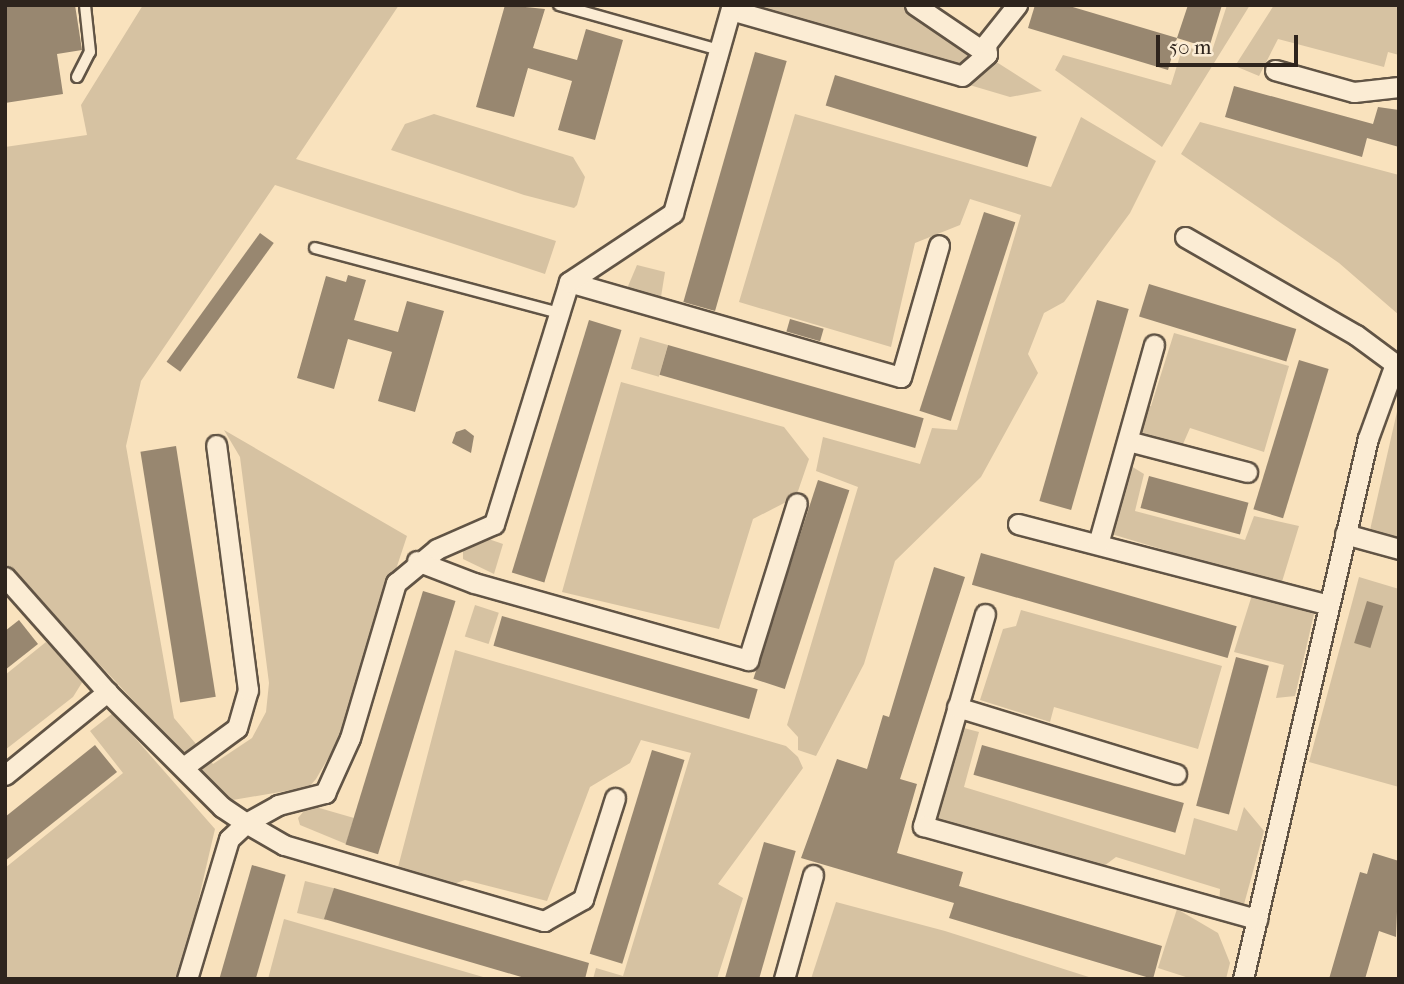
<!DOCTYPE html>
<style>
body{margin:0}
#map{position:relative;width:1404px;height:984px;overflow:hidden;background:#f9e2bd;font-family:"IM FELL French Canon",serif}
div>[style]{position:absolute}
.green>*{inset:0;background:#d6c2a2;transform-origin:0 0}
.building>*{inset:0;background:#988770;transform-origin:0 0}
.roads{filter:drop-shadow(2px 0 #615445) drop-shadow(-2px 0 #615445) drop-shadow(0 2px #615445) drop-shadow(0 -2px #615445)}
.service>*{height:10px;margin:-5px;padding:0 5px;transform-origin:5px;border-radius:5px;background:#fbecd4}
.minor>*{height:19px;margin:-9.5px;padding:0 9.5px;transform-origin:9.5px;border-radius:9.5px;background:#fbecd4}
span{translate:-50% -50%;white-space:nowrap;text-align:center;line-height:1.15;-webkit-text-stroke:7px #fbecd4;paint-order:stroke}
.frame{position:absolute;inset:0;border:7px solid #2e241d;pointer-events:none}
.scale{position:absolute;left:1156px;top:35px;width:142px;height:32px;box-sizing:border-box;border:4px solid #2e241d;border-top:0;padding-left:9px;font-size:21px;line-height:24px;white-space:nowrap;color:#2e241d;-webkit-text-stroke:5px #fbecd4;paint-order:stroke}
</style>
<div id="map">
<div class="green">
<i style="clip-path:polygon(143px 5px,399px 5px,296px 159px,556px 241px,545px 274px,275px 185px,141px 381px,126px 446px,174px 718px,213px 764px,252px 738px,266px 712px,269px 683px,240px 457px,224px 430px,407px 536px,341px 736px,316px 779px,309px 787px,227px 801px,5px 563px,5px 147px,87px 135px,81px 105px)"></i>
<i style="clip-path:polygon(732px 5px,907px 5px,1042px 91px,1010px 97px,730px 14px)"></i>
<i style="clip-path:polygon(1227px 5px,1250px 5px,1162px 147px,1055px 70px,1063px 55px,1171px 85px,1183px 46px,1211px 54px)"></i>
<i style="clip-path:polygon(1274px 5px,1399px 5px,1399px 55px,1388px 52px,1384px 67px,1278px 39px,1259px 76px,1235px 66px)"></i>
<i style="clip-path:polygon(434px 114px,573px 157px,585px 177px,577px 205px,574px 208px,524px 195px,391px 150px,405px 124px)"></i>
<i style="clip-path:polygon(795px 114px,1051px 187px,1081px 117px,1156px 161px,1130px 213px,1082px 278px,1064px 302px,1044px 313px,1028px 354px,1038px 373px,981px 477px,895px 561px,864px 664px,816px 756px,798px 750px,798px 737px,787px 725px,858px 487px,816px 471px,823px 437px,920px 464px,932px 428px,957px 430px,1021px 215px,970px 199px,960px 225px,915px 243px,891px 347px,739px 302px)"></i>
<i style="clip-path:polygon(1200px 122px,1399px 175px,1399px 315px,1339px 263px,1181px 154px)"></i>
<i style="clip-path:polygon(637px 265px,665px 272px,660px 303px,626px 291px)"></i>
<i style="clip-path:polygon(1174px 333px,1289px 366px,1264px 452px,1190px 428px,1180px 451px,1123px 436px,1130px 412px,1151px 406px)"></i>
<i style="left:640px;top:337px;width:29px;height:33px;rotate:16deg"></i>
<i style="clip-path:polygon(621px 382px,784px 427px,809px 459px,796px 497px,753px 519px,719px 629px,562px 592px)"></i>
<i style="clip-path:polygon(1399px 403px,1399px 537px,1370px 530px)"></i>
<i style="clip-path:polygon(1131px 466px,1144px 474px,1135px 511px,1245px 540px,1254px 516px,1299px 526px,1281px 585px,1108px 533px,1125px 468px)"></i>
<i style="clip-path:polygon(477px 535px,503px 544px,494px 574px,463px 559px,463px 546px)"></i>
<i style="clip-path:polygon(1359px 577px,1399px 589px,1399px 787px,1309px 762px)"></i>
<i style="clip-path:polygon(1252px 595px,1314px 614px,1295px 696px,1276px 698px,1284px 665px,1234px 652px)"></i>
<i style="left:475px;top:605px;width:25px;height:33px;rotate:18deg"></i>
<i style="clip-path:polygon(1021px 610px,1222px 666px,1198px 749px,1054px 707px,1050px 722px,980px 700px,1003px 629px,1016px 626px)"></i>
<i style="clip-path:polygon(46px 642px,83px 681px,73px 697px,5px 750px,5px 675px)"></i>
<i style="clip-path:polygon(455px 650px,786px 746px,798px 757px,803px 768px,718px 884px,743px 898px,717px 979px,593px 979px,596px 968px,623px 976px,691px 753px,641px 740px,630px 763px,590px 787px,547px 901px,465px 880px,448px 886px,397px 871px)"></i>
<i style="clip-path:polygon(113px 713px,215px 829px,180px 979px,5px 979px,5px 868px,123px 773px,90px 731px)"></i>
<i style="clip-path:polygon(960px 727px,979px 732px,964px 787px,1185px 855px,1194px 818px,1237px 831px,1244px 807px,1264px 831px,1243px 908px,1219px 910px,1220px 889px,1116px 857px,1100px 869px,934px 821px)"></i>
<i style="clip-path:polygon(309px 805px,354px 818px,346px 844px,300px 825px,298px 818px)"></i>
<i style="left:305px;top:881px;width:30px;height:33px;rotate:14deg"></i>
<i style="clip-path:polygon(836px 902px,945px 931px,1095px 979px,811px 979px)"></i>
<i style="clip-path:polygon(1177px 909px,1218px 933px,1230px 963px,1226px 979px,1192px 979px,1158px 968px)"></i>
<i style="clip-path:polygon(284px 919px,490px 979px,268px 979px)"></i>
</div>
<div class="building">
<i style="clip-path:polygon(5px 5px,75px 5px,82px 50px,57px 54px,63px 94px,5px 103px)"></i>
<i style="clip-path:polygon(505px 5px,545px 9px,533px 48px,577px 60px,586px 29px,623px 40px,595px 140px,558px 130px,572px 81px,528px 68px,514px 117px,476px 107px)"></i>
<i style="clip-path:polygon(1035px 5px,1066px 5px,1177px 38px,1168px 70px,1028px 28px)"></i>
<i style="clip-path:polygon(1188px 5px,1222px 5px,1209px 48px,1177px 38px)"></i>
<i style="left:755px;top:52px;width:33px;height:260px;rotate:16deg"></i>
<i style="left:835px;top:75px;width:211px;height:32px;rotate:17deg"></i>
<i style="clip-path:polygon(1234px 86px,1373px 124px,1378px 107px,1399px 110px,1399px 147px,1367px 138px,1362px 157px,1225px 117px)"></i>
<i style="left:984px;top:212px;width:33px;height:209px;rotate:18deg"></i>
<i style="left:260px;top:233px;width:17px;height:159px;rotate:36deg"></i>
<i style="clip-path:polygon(348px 275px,366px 280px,354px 320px,398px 332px,407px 301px,444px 311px,415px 412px,378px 401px,392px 352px,348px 339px,334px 389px,297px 378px,326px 276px,346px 282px)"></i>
<i style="left:1149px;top:284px;width:154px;height:34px;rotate:17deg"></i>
<i style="left:1097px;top:300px;width:33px;height:209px;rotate:16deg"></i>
<i style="left:790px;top:319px;width:35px;height:13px;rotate:16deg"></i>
<i style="left:589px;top:320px;width:34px;height:264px;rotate:17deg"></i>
<i style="left:668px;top:345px;width:266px;height:31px;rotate:16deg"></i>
<i style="left:1299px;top:360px;width:31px;height:156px;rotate:17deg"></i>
<i style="clip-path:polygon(465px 429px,474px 436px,471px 453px,452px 443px,456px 432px)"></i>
<i style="left:176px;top:446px;width:254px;height:36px;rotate:81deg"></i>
<i style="left:1149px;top:476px;width:103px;height:33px;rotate:15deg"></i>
<i style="left:818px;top:480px;width:33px;height:209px;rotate:18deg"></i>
<i style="left:981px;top:553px;width:266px;height:33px;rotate:16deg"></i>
<i style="clip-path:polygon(934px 567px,965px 577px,900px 779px,917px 784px,897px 853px,963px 872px,959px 886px,1162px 946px,1153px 979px,949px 918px,954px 903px,801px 858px,837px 759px,867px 769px,883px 715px,889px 717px)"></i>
<i style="left:423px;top:591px;width:34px;height:265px;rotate:17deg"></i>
<i style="left:1367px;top:601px;width:17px;height:44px;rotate:17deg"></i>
<i style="left:502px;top:616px;width:266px;height:31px;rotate:16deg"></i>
<i style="clip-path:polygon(19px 620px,38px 644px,5px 670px,5px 631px)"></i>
<i style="left:1236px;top:657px;width:34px;height:154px;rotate:15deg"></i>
<i style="clip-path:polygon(95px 745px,117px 772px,5px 861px,5px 817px)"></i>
<i style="left:982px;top:745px;width:210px;height:31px;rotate:16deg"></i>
<i style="left:652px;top:750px;width:34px;height:213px;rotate:17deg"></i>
<i style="left:764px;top:842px;width:33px;height:143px;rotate:16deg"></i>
<i style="clip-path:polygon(1373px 853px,1399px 861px,1396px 937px,1379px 931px,1365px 979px,1329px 979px,1360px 872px,1367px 874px)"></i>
<i style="left:252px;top:865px;width:35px;height:118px;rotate:16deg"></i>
<i style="clip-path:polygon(334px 888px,589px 963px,585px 979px,528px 979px,324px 919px)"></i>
</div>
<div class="roads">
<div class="service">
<i style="left:559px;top:5px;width:166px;rotate:15.7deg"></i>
<i style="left:77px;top:77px;width:28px;rotate:-63deg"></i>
<i style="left:90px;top:52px;width:47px;rotate:-96.1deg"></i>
<i style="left:315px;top:248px;width:253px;rotate:14.9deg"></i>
</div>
<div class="minor">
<i style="left:915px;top:5px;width:87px;rotate:34.2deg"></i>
<i style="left:731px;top:10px;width:240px;rotate:15.9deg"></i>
<i style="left:962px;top:76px;width:33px;rotate:-41deg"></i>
<i style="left:987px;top:54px;width:10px;rotate:-96deg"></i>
<i style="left:986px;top:44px;width:50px;rotate:-51.5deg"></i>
<i style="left:1275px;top:70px;width:82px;rotate:15.6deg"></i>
<i style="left:1354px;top:92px;width:45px;rotate:-6.3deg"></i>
<i style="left:1185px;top:237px;width:197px;rotate:29.8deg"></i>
<i style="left:1356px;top:335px;width:49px;rotate:36.6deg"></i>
<i style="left:1395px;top:364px;width:79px;rotate:110deg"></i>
<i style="left:1368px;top:438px;width:555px;rotate:103.01deg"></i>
<i style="left:569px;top:282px;width:345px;rotate:16deg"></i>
<i style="left:901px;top:377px;width:137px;rotate:-73.9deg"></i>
<i style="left:1128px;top:441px;width:123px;rotate:14.6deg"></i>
<i style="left:1018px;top:524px;width:320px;rotate:14.6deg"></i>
<i style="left:1345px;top:534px;width:56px;rotate:15.5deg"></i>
<i style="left:1098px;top:544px;width:207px;rotate:-74.3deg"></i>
<i style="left:417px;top:561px;width:61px;rotate:21.1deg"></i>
<i style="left:474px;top:583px;width:285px;rotate:15.7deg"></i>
<i style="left:748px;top:660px;width:164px;rotate:-72.7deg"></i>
<i style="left:5px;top:577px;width:154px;rotate:48.4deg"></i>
<i style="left:107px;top:692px;width:163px;rotate:45deg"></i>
<i style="left:222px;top:807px;width:29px;rotate:34deg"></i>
<i style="left:246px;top:823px;width:37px;rotate:-29deg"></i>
<i style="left:278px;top:805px;width:49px;rotate:-14.3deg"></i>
<i style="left:325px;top:793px;width:60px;rotate:-65.6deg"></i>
<i style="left:350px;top:738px;width:162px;rotate:-73.5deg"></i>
<i style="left:396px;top:583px;width:53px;rotate:-39.7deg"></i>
<i style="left:437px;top:549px;width:62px;rotate:-23.7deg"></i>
<i style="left:494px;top:524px;width:253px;rotate:-72.8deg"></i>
<i style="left:569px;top:282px;width:125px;rotate:-33.6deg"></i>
<i style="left:673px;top:213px;width:216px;rotate:-74.2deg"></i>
<i style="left:985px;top:614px;width:221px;rotate:106.3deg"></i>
<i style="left:923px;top:826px;width:347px;rotate:15.6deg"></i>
<i style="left:957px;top:707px;width:229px;rotate:17deg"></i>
<i style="left:185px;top:766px;width:64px;rotate:-36.2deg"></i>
<i style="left:237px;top:728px;width:40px;rotate:-74deg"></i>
<i style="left:248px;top:690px;width:247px;rotate:-97.4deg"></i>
<i style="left:5px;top:775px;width:132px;rotate:-39.1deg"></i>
<i style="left:187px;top:979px;width:146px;rotate:-73.3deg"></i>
<i style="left:229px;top:839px;width:23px;rotate:-43deg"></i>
<i style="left:246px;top:823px;width:44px;rotate:30.1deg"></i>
<i style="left:284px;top:845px;width:271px;rotate:16.3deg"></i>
<i style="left:544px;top:921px;width:45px;rotate:-29.4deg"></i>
<i style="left:583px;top:899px;width:106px;rotate:-72.4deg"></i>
<i style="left:784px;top:979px;width:108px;rotate:-74.4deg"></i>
</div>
</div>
<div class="frame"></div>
<div class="scale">50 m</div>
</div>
